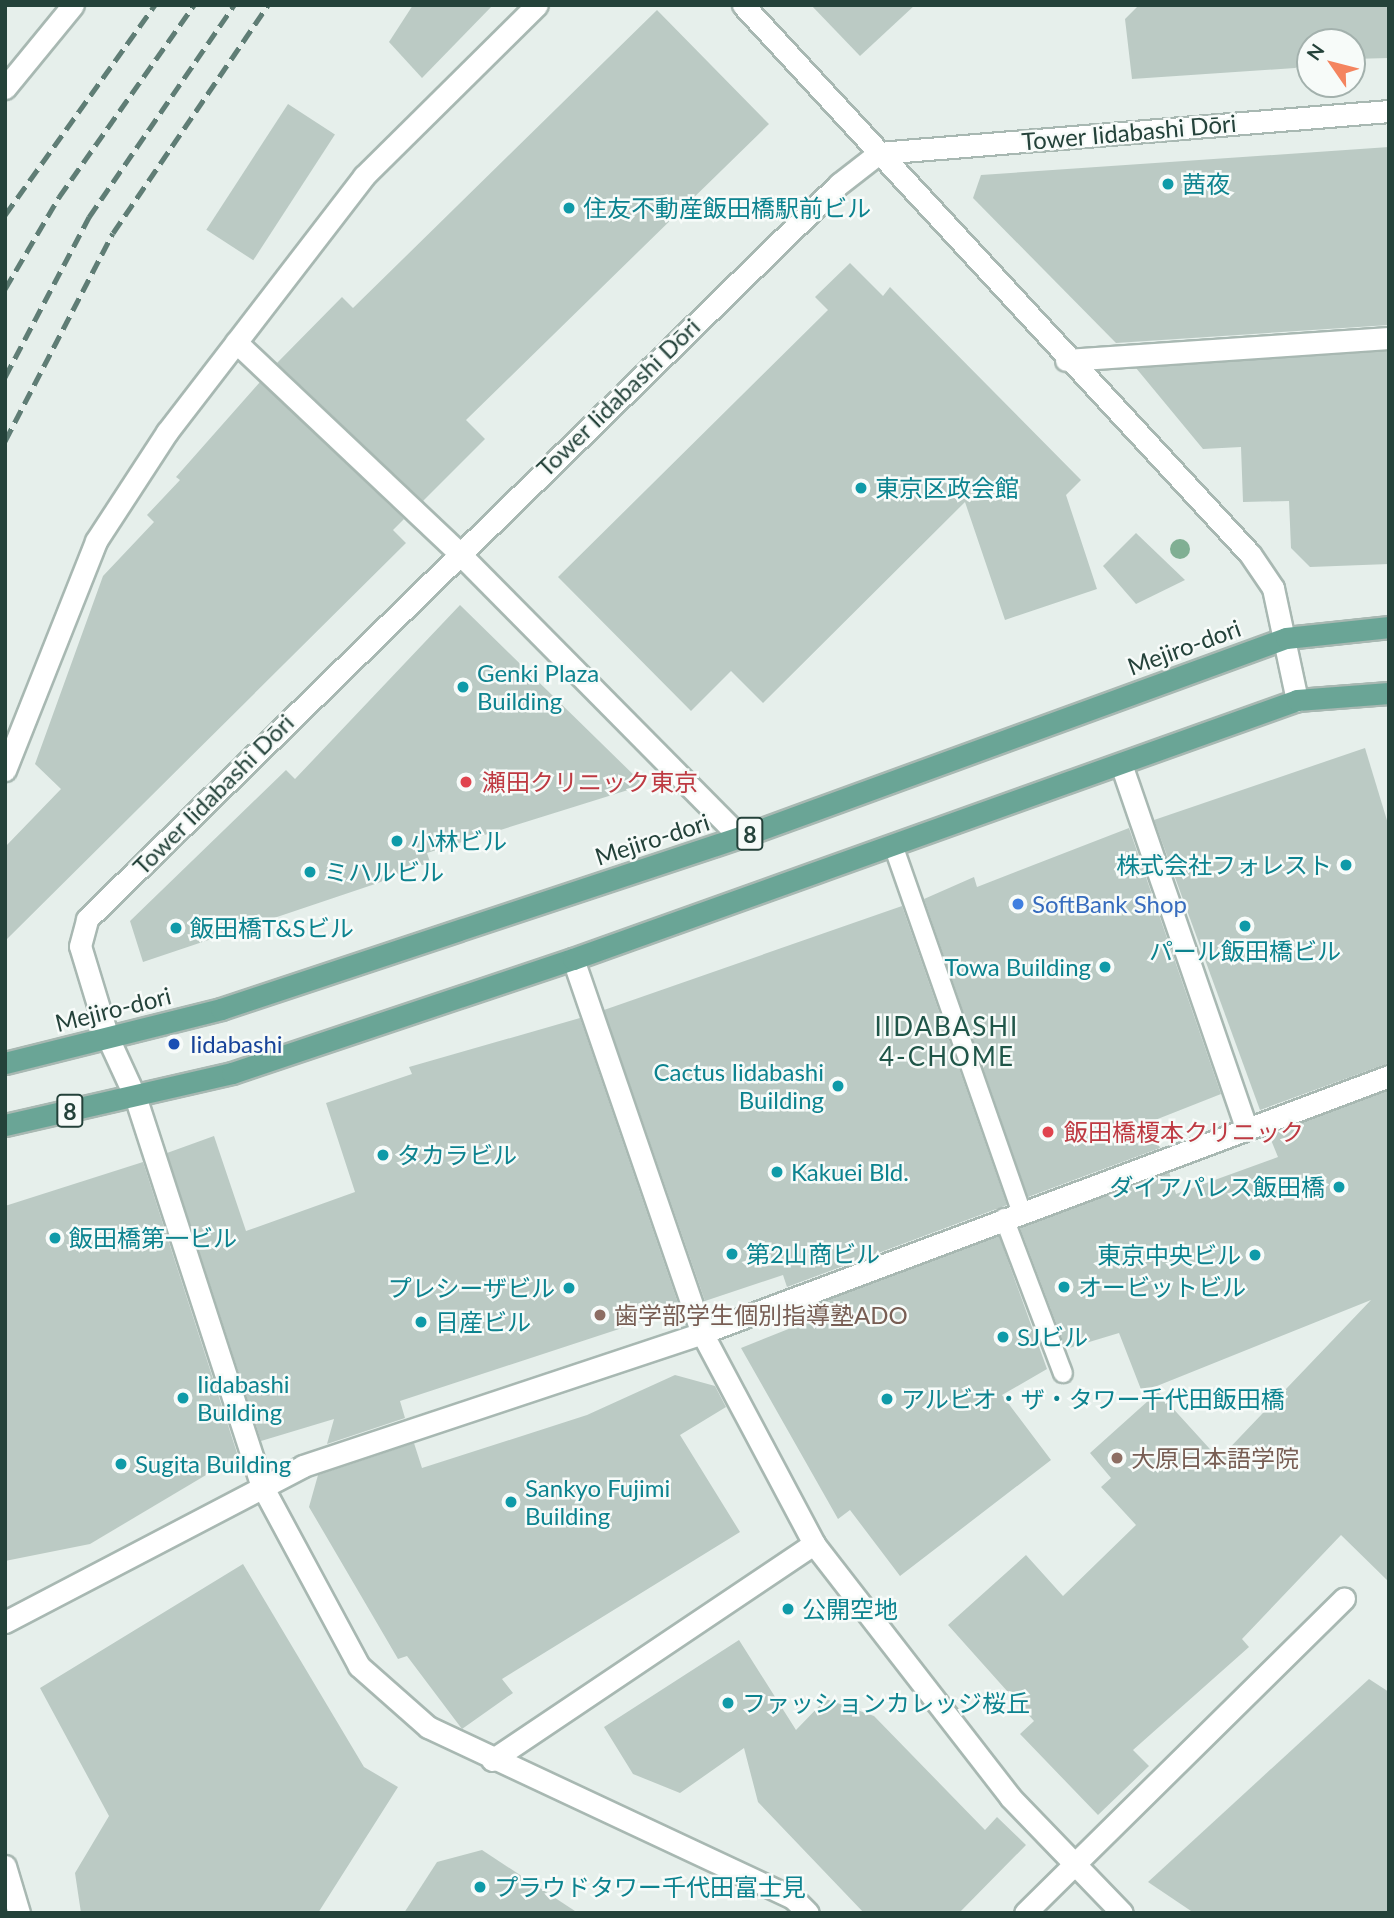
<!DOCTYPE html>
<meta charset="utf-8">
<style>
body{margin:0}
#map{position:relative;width:1394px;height:1918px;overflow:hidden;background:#e6efeb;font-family:Lato,"Noto Sans JP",sans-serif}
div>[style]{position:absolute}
.building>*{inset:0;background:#bbcac4;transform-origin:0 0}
.roads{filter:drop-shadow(2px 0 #a8b8b2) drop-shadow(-2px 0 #a8b8b2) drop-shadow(0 2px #a8b8b2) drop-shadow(0 -2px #a8b8b2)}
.service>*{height:18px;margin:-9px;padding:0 9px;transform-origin:9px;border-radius:9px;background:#fff}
.minor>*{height:21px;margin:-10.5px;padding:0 10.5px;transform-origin:10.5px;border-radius:10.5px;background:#fff}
.tertiary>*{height:21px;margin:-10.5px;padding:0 10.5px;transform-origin:10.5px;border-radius:10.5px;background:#fff}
.primary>*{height:21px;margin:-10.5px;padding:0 10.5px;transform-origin:10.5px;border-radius:10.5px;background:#6aa596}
.rail>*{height:5px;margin-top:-2.5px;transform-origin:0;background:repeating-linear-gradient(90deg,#5f7d75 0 14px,transparent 0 21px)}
.trees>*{width:20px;height:20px;margin:-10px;border-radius:50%;background:#80af93}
.dots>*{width:19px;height:19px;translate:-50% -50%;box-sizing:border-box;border:4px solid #f7fbf9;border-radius:50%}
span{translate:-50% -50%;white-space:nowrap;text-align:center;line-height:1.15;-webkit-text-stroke:5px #f7fbf9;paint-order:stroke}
.shield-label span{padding:2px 5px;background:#f7fbf9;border:2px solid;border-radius:5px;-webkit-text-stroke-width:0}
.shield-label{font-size:23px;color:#24423a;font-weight:700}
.street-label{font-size:24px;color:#24423a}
.culture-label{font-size:24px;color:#0d838f}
.left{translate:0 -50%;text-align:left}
.right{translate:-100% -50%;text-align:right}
.health-label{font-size:24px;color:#be3a42}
.shop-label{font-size:24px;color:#366cbe}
.transit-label{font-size:24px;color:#164399}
.education-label{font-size:24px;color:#785e54}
.neighbourhood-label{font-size:26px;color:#1f5548;letter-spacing:2px}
.frame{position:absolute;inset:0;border:7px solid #24423a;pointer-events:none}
.north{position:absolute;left:1296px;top:28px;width:70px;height:70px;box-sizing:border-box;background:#f7fbf9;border:2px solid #a3b1ad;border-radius:50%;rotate:305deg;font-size:19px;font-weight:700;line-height:28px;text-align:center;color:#24423a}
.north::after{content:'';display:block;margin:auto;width:24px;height:32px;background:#f4845f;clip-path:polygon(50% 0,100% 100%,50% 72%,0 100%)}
</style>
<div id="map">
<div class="building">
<i style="clip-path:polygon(413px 5px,493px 5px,422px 78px,389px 42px)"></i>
<i style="clip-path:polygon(811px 5px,915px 5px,860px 56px)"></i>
<i style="clip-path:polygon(1139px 5px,1389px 5px,1389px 58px,1352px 59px,1352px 42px,1310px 42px,1310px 62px,1295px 68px,1132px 79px,1125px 19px)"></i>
<i style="clip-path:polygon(657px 10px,769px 124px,466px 420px,485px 439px,423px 501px,277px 363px,342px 297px,353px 308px)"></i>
<i style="left:288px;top:104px;width:56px;height:150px;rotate:33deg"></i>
<i style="clip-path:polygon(1389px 147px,1389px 325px,1116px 343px,973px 198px,981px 175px)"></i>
<i style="clip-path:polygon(850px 263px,883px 296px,890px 287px,1081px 480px,1066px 495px,1097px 589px,1005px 620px,965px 502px,763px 703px,731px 671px,691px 711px,558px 577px,828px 310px,815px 297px)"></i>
<i style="clip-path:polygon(1389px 351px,1389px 564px,1310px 567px,1291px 548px,1289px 501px,1243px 502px,1241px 447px,1203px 449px,1136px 368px)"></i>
<i style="clip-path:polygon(260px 382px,404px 519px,393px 530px,406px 543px,5px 941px,5px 847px,61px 789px,35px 764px,103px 576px,154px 522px,147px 515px,180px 480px,176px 477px)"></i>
<i style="clip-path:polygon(1136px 533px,1185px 580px,1136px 604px,1103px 566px)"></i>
<i style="clip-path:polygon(460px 605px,644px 785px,427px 853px,430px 862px,378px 883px,143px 962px,130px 921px,286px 770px,295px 779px)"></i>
<i style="clip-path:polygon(1365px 748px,1389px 827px,1389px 1063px,1260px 1110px,1154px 820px)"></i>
<i style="clip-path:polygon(1129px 828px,1221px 1094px,1150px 1122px,1160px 1148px,1028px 1197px,924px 899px,974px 877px,977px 887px)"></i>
<i style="clip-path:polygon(902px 906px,1007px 1205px,787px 1287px,783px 1275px,705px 1301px,604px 1010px)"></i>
<i style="clip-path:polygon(580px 1018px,680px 1309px,400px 1401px,405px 1418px,327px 1444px,334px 1419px,261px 1441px,167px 1153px,214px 1136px,246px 1231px,355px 1192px,326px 1103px,412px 1074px,409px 1067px)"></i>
<i style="clip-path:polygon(1389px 1090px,1389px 1582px,1341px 1535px,1242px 1639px,1249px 1647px,1133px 1750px,1149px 1766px,1098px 1815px,1020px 1734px,1034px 1721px,948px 1625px,1026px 1555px,1063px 1596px,1136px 1525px,1101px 1487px,1111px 1478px,1090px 1453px,1158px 1392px,1219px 1459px,1371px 1300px,1142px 1392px,1119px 1333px,1066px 1349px,1020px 1228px,1169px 1172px,1176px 1194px,1278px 1157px,1269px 1135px)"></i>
<i style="clip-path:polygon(143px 1162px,238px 1456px,90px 1544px,5px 1561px,5px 1206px)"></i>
<i style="clip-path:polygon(999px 1236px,1047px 1369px,1002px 1395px,1051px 1460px,900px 1576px,850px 1510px,838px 1519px,741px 1348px,801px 1324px,796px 1312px)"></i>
<i style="clip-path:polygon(675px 1375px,715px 1386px,726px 1407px,680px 1435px,740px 1532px,502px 1679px,513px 1693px,462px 1729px,407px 1656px,398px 1659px,309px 1507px,318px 1475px,414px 1443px,422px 1468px,587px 1415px)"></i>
<i style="clip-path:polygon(243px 1564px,364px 1767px,398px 1787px,318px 1913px,81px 1913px,75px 1873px,109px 1816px,40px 1688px)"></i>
<i style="clip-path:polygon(739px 1640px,796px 1730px,826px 1699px,874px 1716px,985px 1830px,997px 1817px,1026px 1845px,959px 1913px,864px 1913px,758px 1802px,744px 1748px,680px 1793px,633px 1774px,604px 1727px)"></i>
<i style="clip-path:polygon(1369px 1679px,1389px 1692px,1389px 1913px,1194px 1913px,1148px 1882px)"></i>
<i style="clip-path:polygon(482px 1850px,578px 1913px,404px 1913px,437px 1862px)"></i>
</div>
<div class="roads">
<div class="service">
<i style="left:893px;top:845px;width:388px;rotate:70.7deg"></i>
<i style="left:1004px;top:1218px;width:166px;rotate:69.2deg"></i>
</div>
<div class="minor">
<i style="left:743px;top:5px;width:747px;rotate:47.28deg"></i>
<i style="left:1250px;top:554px;width:41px;rotate:55.9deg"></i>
<i style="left:1273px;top:588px;width:115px;rotate:77.9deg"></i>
<i style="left:879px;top:153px;width:512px;rotate:-4.71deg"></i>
<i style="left:236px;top:342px;width:306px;rotate:43.4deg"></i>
<i style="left:458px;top:552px;width:401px;rotate:45.3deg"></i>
<i style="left:1066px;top:360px;width:324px;rotate:-3.9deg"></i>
<i style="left:1121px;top:764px;width:383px;rotate:71deg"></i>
<i style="left:573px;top:959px;width:396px;rotate:71deg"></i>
<i style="left:702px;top:1333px;width:239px;rotate:62deg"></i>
<i style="left:814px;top:1544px;width:320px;rotate:52.2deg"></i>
<i style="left:1010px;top:1797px;width:161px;rotate:46deg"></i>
<i style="left:108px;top:1038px;width:67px;rotate:65.3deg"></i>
<i style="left:136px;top:1099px;width:405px;rotate:72deg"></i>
<i style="left:261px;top:1484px;width:207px;rotate:61.7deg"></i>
<i style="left:359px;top:1666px;width:92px;rotate:41.5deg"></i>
<i style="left:428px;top:1727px;width:403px;rotate:25.1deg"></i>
<i style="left:793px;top:1898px;width:21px;rotate:45deg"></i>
<i style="left:5px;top:1622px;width:336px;rotate:-27.6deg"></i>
<i style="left:303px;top:1466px;width:421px;rotate:-18.4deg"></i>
<i style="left:702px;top:1333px;width:733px;rotate:-20.51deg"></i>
<i style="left:492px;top:1760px;width:388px;rotate:-33.9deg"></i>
<i style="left:1025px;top:1913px;width:448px;rotate:-44.6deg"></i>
</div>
<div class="tertiary">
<i style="left:5px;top:88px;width:107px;rotate:-50.7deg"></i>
<i style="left:5px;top:770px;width:246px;rotate:-68.3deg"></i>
<i style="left:96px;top:541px;width:130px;rotate:-56.9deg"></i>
<i style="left:167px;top:432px;width:323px;rotate:-52.4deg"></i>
<i style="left:364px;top:176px;width:243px;rotate:-44.7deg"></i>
<i style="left:108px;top:1038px;width:96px;rotate:-106.9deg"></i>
<i style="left:80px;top:946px;width:28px;rotate:-75deg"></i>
<i style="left:87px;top:919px;width:1052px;rotate:-44.34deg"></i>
<i style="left:839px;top:184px;width:51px;rotate:-37.8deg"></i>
<i style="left:5px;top:1866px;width:49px;rotate:73.4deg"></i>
</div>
<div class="primary">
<i style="left:5px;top:1063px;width:223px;rotate:-14deg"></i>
<i style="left:221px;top:1009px;width:547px;rotate:-18.34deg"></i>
<i style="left:740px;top:837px;width:581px;rotate:-20.03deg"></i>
<i style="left:1286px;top:638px;width:104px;rotate:-6.1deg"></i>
<i style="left:5px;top:1125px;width:233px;rotate:-12.9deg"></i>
<i style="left:232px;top:1073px;width:360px;rotate:-18.5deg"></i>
<i style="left:573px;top:959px;width:769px;rotate:-19.68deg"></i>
<i style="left:1297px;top:700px;width:92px;rotate:-4.4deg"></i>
</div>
</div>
<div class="rail">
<i style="left:5px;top:215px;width:258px;rotate:-54.5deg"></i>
<i style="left:5px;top:289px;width:107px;rotate:-59.6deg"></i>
<i style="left:59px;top:197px;width:235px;rotate:-54.9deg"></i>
<i style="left:5px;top:377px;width:181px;rotate:-62.3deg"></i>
<i style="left:89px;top:217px;width:257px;rotate:-55.6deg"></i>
<i style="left:5px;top:441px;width:234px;rotate:-62.6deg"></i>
<i style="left:113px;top:233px;width:276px;rotate:-55.8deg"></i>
</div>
<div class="trees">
<i style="left:1180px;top:549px"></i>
</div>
<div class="dots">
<i style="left:1168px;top:184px;background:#0f9aa8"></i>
<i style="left:569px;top:208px;background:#0f9aa8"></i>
<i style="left:861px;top:488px;background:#0f9aa8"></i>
<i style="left:463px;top:687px;background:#0f9aa8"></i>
<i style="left:466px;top:782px;background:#e0444e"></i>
<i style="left:397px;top:841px;background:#0f9aa8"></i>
<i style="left:1346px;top:865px;background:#0f9aa8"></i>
<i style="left:310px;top:872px;background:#0f9aa8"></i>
<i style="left:1018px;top:904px;background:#3f7fe0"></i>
<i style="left:1245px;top:926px;background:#0f9aa8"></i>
<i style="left:176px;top:928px;background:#0f9aa8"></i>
<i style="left:1105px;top:967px;background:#0f9aa8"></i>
<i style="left:174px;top:1044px;background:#1a4fb4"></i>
<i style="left:838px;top:1086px;background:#0f9aa8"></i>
<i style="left:1048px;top:1132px;background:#e0444e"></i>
<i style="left:383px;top:1155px;background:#0f9aa8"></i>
<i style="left:777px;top:1172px;background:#0f9aa8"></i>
<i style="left:1339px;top:1187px;background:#0f9aa8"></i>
<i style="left:55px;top:1238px;background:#0f9aa8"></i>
<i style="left:732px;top:1254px;background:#0f9aa8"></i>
<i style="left:1255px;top:1255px;background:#0f9aa8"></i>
<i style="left:1064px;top:1287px;background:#0f9aa8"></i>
<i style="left:569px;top:1288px;background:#0f9aa8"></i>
<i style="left:600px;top:1315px;background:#8d6e63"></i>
<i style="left:421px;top:1322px;background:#0f9aa8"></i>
<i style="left:1003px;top:1337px;background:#0f9aa8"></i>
<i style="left:183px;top:1398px;background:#0f9aa8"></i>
<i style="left:887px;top:1399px;background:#0f9aa8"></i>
<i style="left:1117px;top:1458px;background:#8d6e63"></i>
<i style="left:121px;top:1464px;background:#0f9aa8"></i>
<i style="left:511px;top:1502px;background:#0f9aa8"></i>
<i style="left:788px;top:1609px;background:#0f9aa8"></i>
<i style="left:728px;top:1703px;background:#0f9aa8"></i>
<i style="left:480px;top:1887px;background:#0f9aa8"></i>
</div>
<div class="shield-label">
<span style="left:750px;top:834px">8</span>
<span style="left:70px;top:1111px">8</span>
</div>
<div class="street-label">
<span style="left:1129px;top:132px;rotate:-5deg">Tower Iidabashi Dōri</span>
<span style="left:618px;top:397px;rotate:-44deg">Tower Iidabashi Dōri</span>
<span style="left:1184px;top:647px;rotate:-20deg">Mejiro-dori</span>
<span style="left:213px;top:794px;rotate:-45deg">Tower Iidabashi Dōri</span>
<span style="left:652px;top:839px;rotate:-18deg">Mejiro-dori</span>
<span style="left:113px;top:1009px;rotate:-14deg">Mejiro-dori</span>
</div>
<div class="culture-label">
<span class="left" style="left:1182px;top:184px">茜夜</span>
<span class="left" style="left:583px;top:208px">住友不動産飯田橋駅前ビル</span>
<span class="left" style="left:875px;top:488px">東京区政会館</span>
<span class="left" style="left:477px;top:687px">Genki Plaza<br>Building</span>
<span class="left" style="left:411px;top:841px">小林ビル</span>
<span class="right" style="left:1332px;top:865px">株式会社フォレスト</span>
<span class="left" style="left:324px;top:872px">ミハルビル</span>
<span class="left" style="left:190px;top:928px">飯田橋T&amp;Sビル</span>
<span style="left:1245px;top:951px">パール飯田橋ビル</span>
<span class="right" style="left:1091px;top:967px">Towa Building</span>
<span class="right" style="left:824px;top:1086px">Cactus Iidabashi<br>Building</span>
<span class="left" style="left:397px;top:1155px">タカラビル</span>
<span class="left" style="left:791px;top:1172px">Kakuei Bld.</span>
<span class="right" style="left:1325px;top:1187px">ダイアパレス飯田橋</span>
<span class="left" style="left:69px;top:1238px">飯田橋第一ビル</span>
<span class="left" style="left:746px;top:1254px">第2山商ビル</span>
<span class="right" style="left:1241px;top:1255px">東京中央ビル</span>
<span class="left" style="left:1078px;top:1287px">オービットビル</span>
<span class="right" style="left:555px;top:1288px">プレシーザビル</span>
<span class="left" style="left:435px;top:1322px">日産ビル</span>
<span class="left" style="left:1017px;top:1337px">SJビル</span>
<span class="left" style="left:197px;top:1398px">Iidabashi<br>Building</span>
<span class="left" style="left:901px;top:1399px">アルビオ・ザ・タワー千代田飯田橋</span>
<span class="left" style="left:135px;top:1464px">Sugita Building</span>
<span class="left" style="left:525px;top:1502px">Sankyo Fujimi<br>Building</span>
<span class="left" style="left:802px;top:1609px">公開空地</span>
<span class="left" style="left:742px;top:1703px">ファッションカレッジ桜丘</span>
<span class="left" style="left:494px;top:1887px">プラウドタワー千代田富士見</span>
</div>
<div class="health-label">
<span class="left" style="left:482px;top:782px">瀬田クリニック東京</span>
<span class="left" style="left:1064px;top:1132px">飯田橋榎本クリニック</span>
</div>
<div class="shop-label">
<span class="left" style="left:1032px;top:904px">SoftBank Shop</span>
</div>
<div class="transit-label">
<span class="left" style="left:190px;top:1044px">Iidabashi</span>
</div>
<div class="education-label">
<span class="left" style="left:614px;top:1315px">歯学部学生個別指導塾ADO</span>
<span class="left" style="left:1131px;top:1458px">大原日本語学院</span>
</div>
<div class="neighbourhood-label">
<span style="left:947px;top:1042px">IIDABASHI<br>4-CHOME</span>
</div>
<div class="frame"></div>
<div class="north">N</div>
</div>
